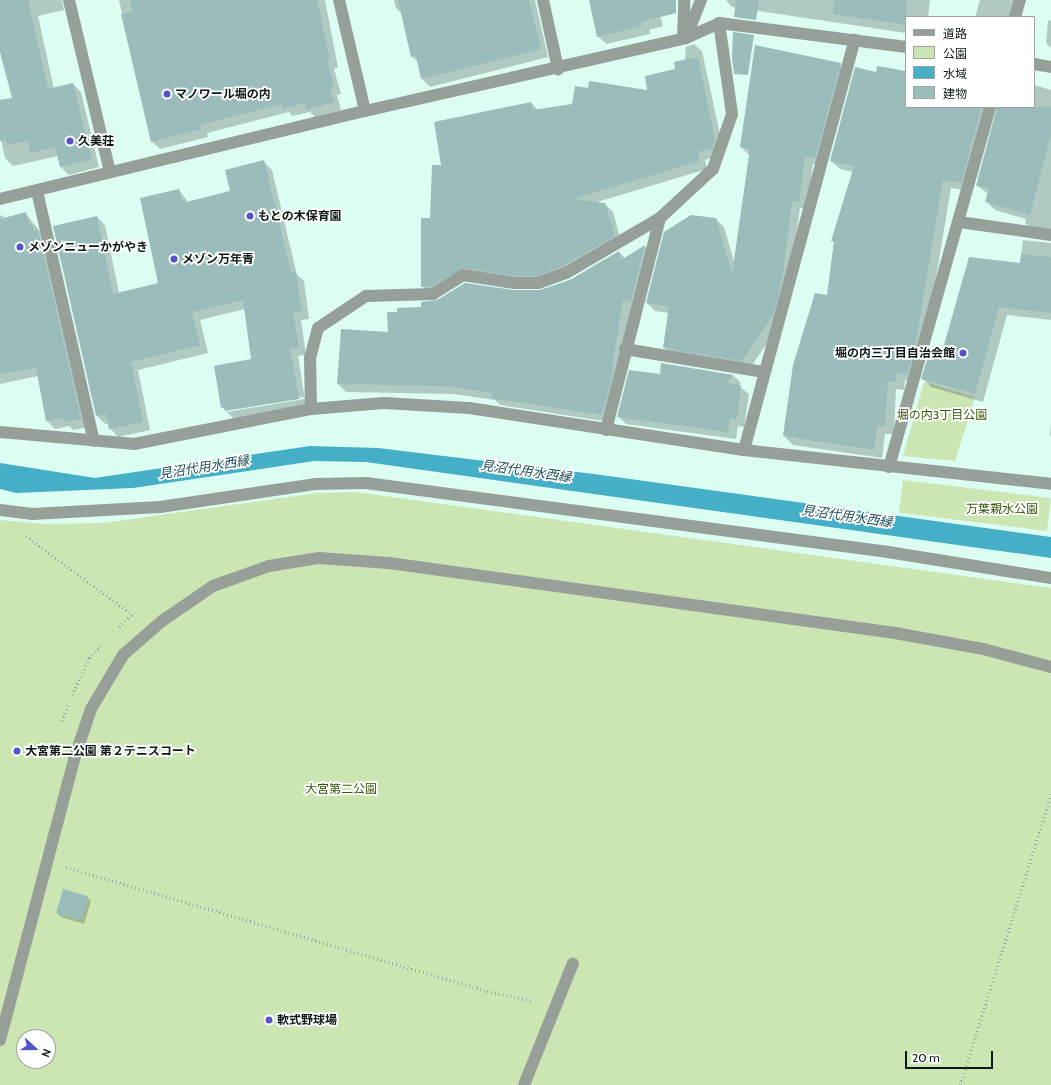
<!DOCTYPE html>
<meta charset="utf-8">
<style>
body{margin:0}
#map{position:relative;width:1051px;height:1085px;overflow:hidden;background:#dcfdf2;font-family:Cabin,"Noto Sans JP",sans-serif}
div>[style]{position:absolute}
.green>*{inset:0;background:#cbe6b3;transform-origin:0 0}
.water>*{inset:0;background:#45afc7}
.shadow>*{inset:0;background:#0003}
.building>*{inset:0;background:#9abcbb;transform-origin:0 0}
.path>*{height:2.5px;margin-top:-1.25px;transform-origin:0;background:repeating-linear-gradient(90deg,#93aca4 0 1px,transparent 0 4px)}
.minor>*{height:12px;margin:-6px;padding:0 6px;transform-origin:6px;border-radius:6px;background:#96a098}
.dots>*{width:11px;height:11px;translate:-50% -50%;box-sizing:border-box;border:2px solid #fff;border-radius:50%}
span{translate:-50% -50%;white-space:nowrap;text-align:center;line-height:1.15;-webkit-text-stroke:3.5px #fff;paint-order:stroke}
.poi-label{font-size:12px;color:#0d1815;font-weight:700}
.left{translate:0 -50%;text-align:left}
.right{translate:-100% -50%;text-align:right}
.park-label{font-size:12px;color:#38570c}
.water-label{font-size:13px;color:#214f59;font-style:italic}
.legend{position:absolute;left:905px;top:16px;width:130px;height:92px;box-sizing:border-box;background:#fff;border:1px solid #9ea3a1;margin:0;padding:5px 7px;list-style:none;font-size:12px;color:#0d1815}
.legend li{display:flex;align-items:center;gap:8px;height:20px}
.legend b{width:20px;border:1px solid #9ea3a1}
.north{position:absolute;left:16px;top:1029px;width:40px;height:40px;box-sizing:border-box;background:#fff;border:1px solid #9ea3a1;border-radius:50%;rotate:111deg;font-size:11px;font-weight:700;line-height:16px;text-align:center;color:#0d1815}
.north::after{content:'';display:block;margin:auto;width:14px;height:18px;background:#5553ca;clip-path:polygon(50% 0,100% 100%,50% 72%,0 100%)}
.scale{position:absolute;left:905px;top:1051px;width:88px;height:18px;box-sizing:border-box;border:2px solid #0d1815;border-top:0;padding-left:5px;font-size:12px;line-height:14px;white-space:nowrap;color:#0d1815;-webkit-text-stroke:3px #fff;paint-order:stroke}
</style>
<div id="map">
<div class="green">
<i style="clip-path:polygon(924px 382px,975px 397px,955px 461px,903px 456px)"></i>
<i style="left:903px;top:480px;width:149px;height:33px;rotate:7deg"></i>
<i style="clip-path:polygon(evenodd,356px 492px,1051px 588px,1051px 1085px,0 1085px,0 520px,45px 524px,103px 523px,317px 493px,356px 492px,24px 1037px,48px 1037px,48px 1061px,24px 1061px,24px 1037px)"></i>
</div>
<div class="water">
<i style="clip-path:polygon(310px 446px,378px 448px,594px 474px,1051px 537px,1051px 558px,366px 462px,314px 461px,133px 488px,16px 493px,0 489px,0 463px,95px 478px)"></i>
</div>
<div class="shadow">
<i style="clip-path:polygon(0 0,62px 0,64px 10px,38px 16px,54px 89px,73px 84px,81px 92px,99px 167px,69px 175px,61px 167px,58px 156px,13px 166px,5px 158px,0 134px,0 101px,13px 98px,0 50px)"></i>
<i style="clip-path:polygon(119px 0,325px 0,338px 68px,334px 69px,341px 94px,337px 95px,341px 110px,315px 117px,310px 112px,292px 116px,289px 112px,207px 133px,208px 137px,160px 149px,151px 141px)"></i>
<i style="clip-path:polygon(394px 0,535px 0,548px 57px,430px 87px,422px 79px,418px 62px,412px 56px,402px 14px,396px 8px)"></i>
<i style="clip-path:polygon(590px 0,660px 0,658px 8px,663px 26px,649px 30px,650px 34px,606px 44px,598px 36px)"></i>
<i style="clip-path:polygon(726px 0,930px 0,928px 17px,906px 17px,906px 33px,732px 7px)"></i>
<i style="clip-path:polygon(980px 0,1017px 0,1013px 17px,975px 17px)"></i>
<i style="clip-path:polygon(1048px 20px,1051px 21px,1051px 48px,1046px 43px)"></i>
<i style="clip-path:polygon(694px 44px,702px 51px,723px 148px,720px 155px,705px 160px,707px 169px,594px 203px,605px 204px,613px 212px,622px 244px,545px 283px,472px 275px,430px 294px,422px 286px,431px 219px,443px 166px,531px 103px,538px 110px,573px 105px,589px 89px,649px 91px,683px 75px,686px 47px)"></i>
<i style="clip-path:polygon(840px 64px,848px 72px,823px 166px,813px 164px,807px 209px,800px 208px,789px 290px,781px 323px,750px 368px,672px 355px,664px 347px,669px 313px,655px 311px,647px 303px,716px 219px,724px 227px,735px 265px,749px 155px,741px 147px)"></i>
<i style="clip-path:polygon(906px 72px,906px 107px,1034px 107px,1034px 85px,1051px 90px,1051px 234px,1034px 232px,1025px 223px,1026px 219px,995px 210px,986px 201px,988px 194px,977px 185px,998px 109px,991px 113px,969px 191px,951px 188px,923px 356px,915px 383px,905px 380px,904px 390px,896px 389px,894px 434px,885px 434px,882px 458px,793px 445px,784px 436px,828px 296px,834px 243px,832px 240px,853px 172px,840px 169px,831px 161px,877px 74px)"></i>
<i style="clip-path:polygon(evenodd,264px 162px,272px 170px,297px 275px,304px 281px,309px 319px,301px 320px,306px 355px,298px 356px,306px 406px,234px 419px,222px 407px,253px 360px,245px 309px,200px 320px,208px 353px,138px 370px,150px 430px,118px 437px,110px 428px,109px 423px,105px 424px,97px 416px,97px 217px,105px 225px,119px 293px,159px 284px,179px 190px,188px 202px,232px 191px,264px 162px,304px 397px,304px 399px,227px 412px,227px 410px,304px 397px)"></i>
<i style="clip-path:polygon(26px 214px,46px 239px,89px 427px,73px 430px,69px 426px,55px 429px,47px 421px,38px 376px,0 384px,0 215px,6px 218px)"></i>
<i style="clip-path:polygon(1023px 240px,1051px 243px,1051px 320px,1007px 315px,983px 402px,931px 387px,923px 379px,1020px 264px)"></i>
<i style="clip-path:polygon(645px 246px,653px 254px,610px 422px,500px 405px,495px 400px,453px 394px,346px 392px,338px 384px,389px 333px,398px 313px,513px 291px,540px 291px,570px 280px,619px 252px,626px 259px)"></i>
<i style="clip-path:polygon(662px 364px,733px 375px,741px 383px,739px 386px,749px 394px,744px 427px,738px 426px,736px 439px,626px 424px,618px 416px,660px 375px)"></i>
<i style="clip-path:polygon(1051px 423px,1051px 436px,1050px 435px)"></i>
<i style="clip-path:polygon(87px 897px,91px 901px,84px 924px,61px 917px,57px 913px)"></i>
</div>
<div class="building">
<i style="clip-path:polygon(0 0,28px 0,48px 89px,73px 83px,92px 159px,60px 167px,55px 147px,30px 153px,28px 141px,7px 145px,6px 140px,0 141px,0 100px,12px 98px,0 52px)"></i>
<i style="clip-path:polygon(130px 0,317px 0,330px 60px,327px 61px,334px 86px,330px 87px,334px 102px,306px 110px,305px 103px,283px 109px,282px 104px,199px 125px,201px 129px,151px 142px,121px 14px,133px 11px)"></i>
<i style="clip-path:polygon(398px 0,529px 0,541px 49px,421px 79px,416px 56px,411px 57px)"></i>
<i style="clip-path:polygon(589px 0,676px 0,676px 13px,641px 22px,642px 26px,597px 37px)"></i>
<i style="clip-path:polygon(736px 0,759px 0,756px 20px,734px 17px)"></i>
<i style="clip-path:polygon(834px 0,906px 0,906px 25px,833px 14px)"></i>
<i style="clip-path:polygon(733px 32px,754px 35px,748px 75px,734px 74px,732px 58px)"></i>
<i style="clip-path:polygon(755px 45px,841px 63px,815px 158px,805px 157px,799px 202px,792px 201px,782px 281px,773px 315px,742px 361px,663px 348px,669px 306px,646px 303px,664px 232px,691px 215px,716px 218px,732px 274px,750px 149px,740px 147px)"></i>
<i style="clip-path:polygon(698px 57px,715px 140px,712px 148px,698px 152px,700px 161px,573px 199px,605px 203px,615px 236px,563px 266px,537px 276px,515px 276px,464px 268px,431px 287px,421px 287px,421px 218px,430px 218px,432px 165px,441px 165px,434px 122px,531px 102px,533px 110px,572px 104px,575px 86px,588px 88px,589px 81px,647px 90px,645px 76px,675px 69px,674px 62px)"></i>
<i style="clip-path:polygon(877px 66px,906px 71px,906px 107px,982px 107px,961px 183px,943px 180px,915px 348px,907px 375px,897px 372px,896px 382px,888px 381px,885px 426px,877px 426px,874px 450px,783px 436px,793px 365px,815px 293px,827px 295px,834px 241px,831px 241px,854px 166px,830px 161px,855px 67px,876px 72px)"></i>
<i style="clip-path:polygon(997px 107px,1051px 107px,1051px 134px,1030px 215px,985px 202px,989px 188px,976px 186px)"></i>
<i style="clip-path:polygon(264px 160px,291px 272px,296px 272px,302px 311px,293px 312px,299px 347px,290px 348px,299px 399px,225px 411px,224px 407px,221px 408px,214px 366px,251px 359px,243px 300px,192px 312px,200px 345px,131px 362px,143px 422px,109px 429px,106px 414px,96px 416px,53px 226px,97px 216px,113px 294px,158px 283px,140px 198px,179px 189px,183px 203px,230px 191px,225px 170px)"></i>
<i style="clip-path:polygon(26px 212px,29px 224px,32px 224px,34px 231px,38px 230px,81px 419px,64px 422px,63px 418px,46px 421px,36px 368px,0 374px,0 219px)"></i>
<i style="clip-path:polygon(645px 245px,631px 301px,623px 300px,612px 367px,614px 368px,602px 415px,491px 398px,492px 393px,445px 386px,337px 384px,341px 329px,388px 332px,387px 312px,397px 312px,397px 308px,421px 307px,421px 302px,437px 300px,465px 283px,513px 290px,540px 290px,570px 280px,619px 251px,621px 260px)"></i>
<i style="clip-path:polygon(1021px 254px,1051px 257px,1051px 313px,999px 307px,975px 394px,921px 379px,928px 357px,940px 359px,969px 257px,1020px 263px)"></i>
<i style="clip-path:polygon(661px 363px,733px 375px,727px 383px,741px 385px,737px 419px,730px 419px,728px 432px,617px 417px,629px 370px,660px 374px)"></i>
<i style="left:63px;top:889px;width:26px;height:25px;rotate:16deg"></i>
</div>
<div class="path">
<i style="left:26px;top:536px;width:133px;rotate:36.4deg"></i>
<i style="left:119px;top:627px;width:17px;rotate:-45deg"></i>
<i style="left:72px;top:695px;width:41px;rotate:-65.3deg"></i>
<i style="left:89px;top:658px;width:18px;rotate:-45deg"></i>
<i style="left:62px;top:721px;width:20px;rotate:-70deg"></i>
<i style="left:66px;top:867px;width:439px;rotate:16.4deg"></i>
<i style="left:487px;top:991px;width:48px;rotate:12deg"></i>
<i style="left:960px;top:1085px;width:305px;rotate:-72.6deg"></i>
</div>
<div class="minor">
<i style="left:69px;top:0;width:177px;rotate:76.6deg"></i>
<i style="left:339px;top:0;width:114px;rotate:76.8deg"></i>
<i style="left:543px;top:0;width:71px;rotate:77.7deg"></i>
<i style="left:1015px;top:17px;width:18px;rotate:-74deg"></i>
<i style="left:683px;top:38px;width:38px;rotate:-88deg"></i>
<i style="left:686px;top:38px;width:41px;rotate:-68.5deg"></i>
<i style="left:1034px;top:64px;width:17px;rotate:10deg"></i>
<i style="left:37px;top:191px;width:256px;rotate:77.2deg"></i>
<i style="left:0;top:199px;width:375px;rotate:-13.6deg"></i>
<i style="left:365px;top:111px;width:329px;rotate:-12.8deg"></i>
<i style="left:686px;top:38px;width:36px;rotate:-24deg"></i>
<i style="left:719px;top:23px;width:189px;rotate:7.3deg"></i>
<i style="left:959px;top:222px;width:93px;rotate:8deg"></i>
<i style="left:625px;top:349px;width:141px;rotate:9.4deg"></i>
<i style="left:311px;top:409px;width:51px;rotate:-91.1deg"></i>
<i style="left:310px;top:358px;width:31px;rotate:-75deg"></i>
<i style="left:318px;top:328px;width:58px;rotate:-33.7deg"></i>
<i style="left:366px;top:296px;width:67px;rotate:-1.7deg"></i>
<i style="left:433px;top:294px;width:36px;rotate:-32deg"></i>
<i style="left:463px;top:275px;width:52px;rotate:8.9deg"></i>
<i style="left:514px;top:283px;width:24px"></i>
<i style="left:538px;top:283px;width:30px;rotate:-20deg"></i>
<i style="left:566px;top:273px;width:109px;rotate:-30.3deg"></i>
<i style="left:660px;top:218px;width:72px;rotate:-42.8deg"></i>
<i style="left:713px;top:169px;width:58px;rotate:-70.9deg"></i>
<i style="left:732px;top:114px;width:92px;rotate:-98.1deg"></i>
<i style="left:606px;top:430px;width:219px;rotate:-75.7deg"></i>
<i style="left:0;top:432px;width:135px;rotate:5.1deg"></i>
<i style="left:134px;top:444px;width:180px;rotate:-11.2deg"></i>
<i style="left:311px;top:409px;width:73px;rotate:-4.7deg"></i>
<i style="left:384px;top:403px;width:85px;rotate:3.4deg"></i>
<i style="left:469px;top:408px;width:278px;rotate:8.7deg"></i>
<i style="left:744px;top:450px;width:309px;rotate:6.3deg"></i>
<i style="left:744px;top:450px;width:425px;rotate:-74.9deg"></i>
<i style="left:889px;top:467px;width:374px;rotate:-74.3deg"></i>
<i style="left:0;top:510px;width:33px;rotate:7deg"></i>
<i style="left:33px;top:514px;width:127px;rotate:-3.2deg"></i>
<i style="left:160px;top:507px;width:158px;rotate:-8.4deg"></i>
<i style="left:316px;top:484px;width:50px;rotate:-1.1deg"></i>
<i style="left:366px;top:483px;width:527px;rotate:7.53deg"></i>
<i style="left:888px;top:552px;width:165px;rotate:9.1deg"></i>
<i style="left:0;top:1040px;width:291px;rotate:-75.2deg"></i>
<i style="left:74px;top:759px;width:53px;rotate:-71.2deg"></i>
<i style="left:91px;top:709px;width:63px;rotate:-59.3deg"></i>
<i style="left:123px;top:655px;width:52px;rotate:-41.1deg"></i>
<i style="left:162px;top:621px;width:62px;rotate:-34.5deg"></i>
<i style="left:213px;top:586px;width:59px;rotate:-19.7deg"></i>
<i style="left:269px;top:566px;width:51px;rotate:-9.1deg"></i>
<i style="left:319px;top:558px;width:70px;rotate:4.1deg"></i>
<i style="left:389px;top:563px;width:511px;rotate:7.88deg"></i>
<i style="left:895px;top:633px;width:89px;rotate:10.3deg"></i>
<i style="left:983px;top:649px;width:70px;rotate:14.8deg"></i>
<i style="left:524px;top:1085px;width:131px;rotate:-68.1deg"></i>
</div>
<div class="dots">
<i style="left:167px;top:94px;background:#5553ca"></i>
<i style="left:70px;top:141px;background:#5553ca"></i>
<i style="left:250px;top:216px;background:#5553ca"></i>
<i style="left:20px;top:247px;background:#5553ca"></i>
<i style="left:174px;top:259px;background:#5553ca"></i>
<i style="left:963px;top:353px;background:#5553ca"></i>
<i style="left:17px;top:751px;background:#5553ca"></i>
<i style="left:269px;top:1020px;background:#5553ca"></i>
</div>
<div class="poi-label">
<span class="left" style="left:175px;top:94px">マノワール堀の内</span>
<span class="left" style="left:78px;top:141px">久美荘</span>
<span class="left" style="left:258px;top:216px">もとの木保育園</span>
<span class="left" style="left:28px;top:247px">メゾンニューかがやき</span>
<span class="left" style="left:182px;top:259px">メゾン万年青</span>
<span class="right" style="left:955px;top:353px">堀の内三丁目自治会館</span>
<span class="left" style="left:25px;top:751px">大宮第二公園 第２テニスコート</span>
<span class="left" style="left:277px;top:1020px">軟式野球場</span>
</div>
<div class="park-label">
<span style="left:942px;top:415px">堀の内3丁目公園</span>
<span style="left:1002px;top:509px">万葉親水公園</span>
<span style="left:341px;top:789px">大宮第二公園</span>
</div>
<div class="water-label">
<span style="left:204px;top:467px;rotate:-9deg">見沼代用水西縁</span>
<span style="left:526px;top:471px;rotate:8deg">見沼代用水西縁</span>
<span style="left:847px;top:516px;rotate:8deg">見沼代用水西縁</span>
</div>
<ul class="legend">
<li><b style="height:5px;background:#96a098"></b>道路</li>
<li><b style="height:11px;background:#cbe6b3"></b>公園</li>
<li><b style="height:11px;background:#45afc7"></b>水域</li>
<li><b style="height:11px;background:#9abcbb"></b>建物</li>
</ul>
<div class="north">N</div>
<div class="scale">20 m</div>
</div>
